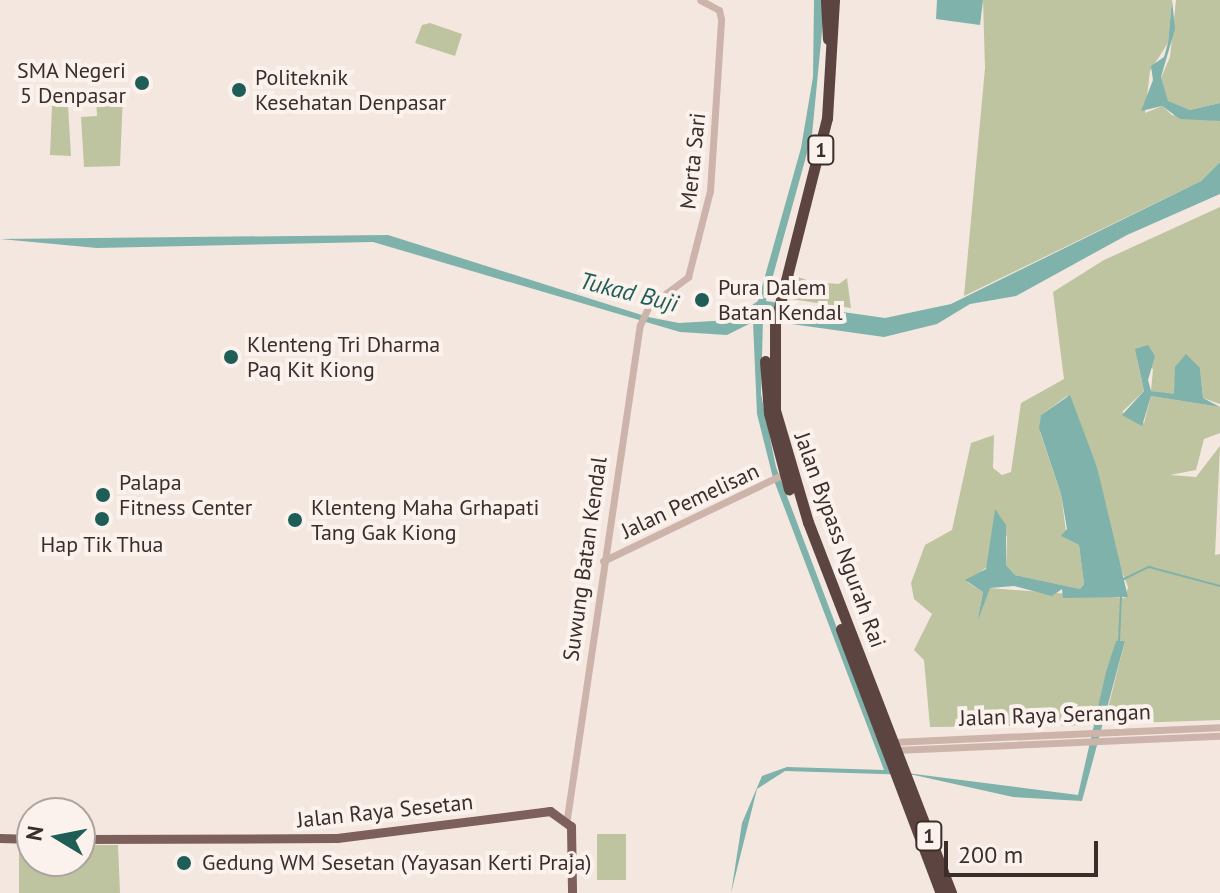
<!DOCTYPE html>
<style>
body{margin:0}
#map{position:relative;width:1220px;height:893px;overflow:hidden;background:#f4e7e0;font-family:"PT Sans",sans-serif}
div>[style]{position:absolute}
.green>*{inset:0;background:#bec49f;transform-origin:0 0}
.water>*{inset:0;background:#7eb2ab}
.stream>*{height:2px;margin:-1px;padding:0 1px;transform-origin:1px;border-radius:1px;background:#7eb2ab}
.minor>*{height:7px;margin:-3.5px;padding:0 3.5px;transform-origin:3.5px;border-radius:3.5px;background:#cdb4ab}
.major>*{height:9px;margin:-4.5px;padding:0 4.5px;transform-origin:4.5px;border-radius:4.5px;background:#7d605b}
.highway>*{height:11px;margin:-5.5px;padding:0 5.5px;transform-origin:5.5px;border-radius:5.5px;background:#5c4541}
.dots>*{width:22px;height:22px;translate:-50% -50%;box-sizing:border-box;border:4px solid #fbf2ed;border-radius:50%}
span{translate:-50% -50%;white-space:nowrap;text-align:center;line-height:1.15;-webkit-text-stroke:8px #fbf2ed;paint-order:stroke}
.shield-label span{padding:2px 6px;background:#fbf2ed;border:2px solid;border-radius:6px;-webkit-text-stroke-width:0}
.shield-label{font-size:20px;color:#3a2d2a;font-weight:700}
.poi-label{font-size:22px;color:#3a2d2a}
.right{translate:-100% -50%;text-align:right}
.left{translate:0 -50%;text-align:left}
.street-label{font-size:22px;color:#3a2d2a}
.water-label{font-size:24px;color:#1e5e57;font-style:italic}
.north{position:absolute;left:16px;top:797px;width:80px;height:80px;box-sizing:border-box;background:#fbf2ed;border:2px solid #aea39f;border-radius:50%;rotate:280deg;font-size:22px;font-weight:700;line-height:32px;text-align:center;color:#3a2d2a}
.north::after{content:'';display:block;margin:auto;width:28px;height:36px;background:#1e5e57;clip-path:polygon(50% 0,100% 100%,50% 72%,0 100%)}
.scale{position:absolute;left:944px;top:841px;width:154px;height:36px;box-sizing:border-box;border:4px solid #3a2d2a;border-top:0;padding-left:10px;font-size:24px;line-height:28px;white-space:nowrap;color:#3a2d2a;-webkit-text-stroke:6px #fbf2ed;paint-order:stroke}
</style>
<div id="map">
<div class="green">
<i style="clip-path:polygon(983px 0,1172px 0,1168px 43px,1150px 71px,1145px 113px,1162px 106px,1172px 115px,1220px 121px,1220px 162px,1201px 181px,964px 296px,985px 68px)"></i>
<i style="clip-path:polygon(1176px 0,1220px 0,1220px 103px,1190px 110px,1168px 102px,1161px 78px,1170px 57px)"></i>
<i style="clip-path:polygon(430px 23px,462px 34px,455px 56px,415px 43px,422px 25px)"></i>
<i style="clip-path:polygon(123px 95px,120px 166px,84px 167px,81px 117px,97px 116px,96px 97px)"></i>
<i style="clip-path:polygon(68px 105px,71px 156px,50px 155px,52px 106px)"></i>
<i style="clip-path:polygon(evenodd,1220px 207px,1220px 404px,1203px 398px,1200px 368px,1174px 385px,1179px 389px,1174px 395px,1151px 391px,1153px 369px,1137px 359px,1144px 391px,1122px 412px,1144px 423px,1151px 396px,1220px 407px,1220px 433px,1204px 439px,1196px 470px,1170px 475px,1196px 477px,1220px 446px,1215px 555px,1220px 554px,1220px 720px,1104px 724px,1125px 641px,1116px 641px,1094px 725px,930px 727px,924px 660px,914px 650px,932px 614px,914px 599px,911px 583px,925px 545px,952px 530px,971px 443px,994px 435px,993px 468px,1002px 475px,1011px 472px,1021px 403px,1064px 379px,1053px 292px,1104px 260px,1220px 207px,1067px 396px,1097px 467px,1113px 549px,1128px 587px,1125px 598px,989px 588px,977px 623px,983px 592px,967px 582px,987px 567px,995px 510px,1007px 537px,1006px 565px,1015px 575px,1080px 589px,1084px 584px,1079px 545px,1067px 539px,1061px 494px,1040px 432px,1041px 415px,1067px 396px)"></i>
<i style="clip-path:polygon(789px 274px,813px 282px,839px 284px,847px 278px,851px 308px,784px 298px)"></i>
<i style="left:597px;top:834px;width:29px;height:46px"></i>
<i style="clip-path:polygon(80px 845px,118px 845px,120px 893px,19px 893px,19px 846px,32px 846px,32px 861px,80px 861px)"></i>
</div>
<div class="water">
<i style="clip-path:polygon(814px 0,822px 0,823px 21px,812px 135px,766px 301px,885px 318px,951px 304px,1201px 181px,1220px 162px,1220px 194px,1127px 235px,1016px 296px,970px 304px,937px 324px,884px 337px,763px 320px,761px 394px,776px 467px,891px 771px,1078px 795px,1106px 672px,1116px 641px,1125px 641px,1082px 801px,1013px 797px,914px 775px,785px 771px,757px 789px,731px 893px,742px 823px,762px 776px,787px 767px,884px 770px,773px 478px,757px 414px,753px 322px,727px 335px,680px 332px,373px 242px,97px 248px,0 239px,388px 235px,648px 317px,679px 323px,730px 320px,758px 301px,801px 148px,813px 77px)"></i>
<i style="clip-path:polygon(937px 0,983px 0,980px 25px,936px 19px)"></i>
<i style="clip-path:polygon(1172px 0,1175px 29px,1161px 77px,1168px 101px,1190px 110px,1220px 103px,1220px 121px,1180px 119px,1162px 106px,1141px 111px,1153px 80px,1151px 66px,1164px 57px,1168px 43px)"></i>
<i style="clip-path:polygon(1148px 345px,1155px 356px,1148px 380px,1151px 391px,1174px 394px,1175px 367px,1186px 354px,1200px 368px,1203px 398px,1220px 407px,1151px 396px,1142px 426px,1122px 415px,1144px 391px,1135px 349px)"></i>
<i style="clip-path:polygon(1070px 395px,1097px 467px,1128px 597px,1063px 598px,1062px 589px,1052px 596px,1014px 586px,990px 588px,977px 623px,983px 592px,965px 580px,986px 569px,995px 509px,1006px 525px,1006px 565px,1015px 575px,1080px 589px,1084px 584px,1079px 545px,1061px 536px,1067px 529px,1061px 494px,1039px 428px,1041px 415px)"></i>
</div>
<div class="stream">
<i style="left:1124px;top:579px;width:28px;rotate:-26deg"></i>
<i style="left:1149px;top:567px;width:73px;rotate:15deg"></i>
<i style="left:1119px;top:641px;width:44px;rotate:-87.4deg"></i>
</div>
<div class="minor">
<i style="left:603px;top:561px;width:205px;rotate:-25.7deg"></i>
<i style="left:893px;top:742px;width:327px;rotate:-2.6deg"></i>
<i style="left:895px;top:750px;width:325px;rotate:-2.5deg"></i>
<i style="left:567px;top:818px;width:498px;rotate:-81.6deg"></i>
<i style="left:640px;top:325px;width:21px;rotate:-65deg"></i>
<i style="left:649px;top:306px;width:49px;rotate:-36.6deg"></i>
<i style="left:688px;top:277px;width:89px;rotate:-75.7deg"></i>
<i style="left:710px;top:191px;width:172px;rotate:-86.3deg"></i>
<i style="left:721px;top:19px;width:9px;rotate:-103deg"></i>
<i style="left:719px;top:10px;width:21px;rotate:-152deg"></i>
</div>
<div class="major">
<i style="left:0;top:838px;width:32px;rotate:2deg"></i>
<i style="left:80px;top:839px;width:257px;rotate:-0.2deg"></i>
<i style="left:337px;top:838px;width:215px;rotate:-7.2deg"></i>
<i style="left:550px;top:811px;width:26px;rotate:36deg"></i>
<i style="left:571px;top:826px;width:67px;rotate:89.1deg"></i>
</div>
<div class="highway">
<i style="left:834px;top:0;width:118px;rotate:93.4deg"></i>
<i style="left:827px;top:118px;width:212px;rotate:104.2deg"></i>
<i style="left:775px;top:324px;width:86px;rotate:90deg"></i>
<i style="left:775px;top:410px;width:117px;rotate:73.6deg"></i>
<i style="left:808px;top:522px;width:398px;rotate:68.9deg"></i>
<i style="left:826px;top:1px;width:38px;rotate:87deg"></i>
<i style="left:765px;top:361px;width:52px;rotate:85.6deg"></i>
<i style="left:769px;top:413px;width:79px;rotate:75.3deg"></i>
<i style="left:841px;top:629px;width:282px;rotate:69.3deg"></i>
</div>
<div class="dots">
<i style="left:142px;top:83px;background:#1e5e57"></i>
<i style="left:239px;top:90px;background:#1e5e57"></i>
<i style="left:702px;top:300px;background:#1e5e57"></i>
<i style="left:231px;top:357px;background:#1e5e57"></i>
<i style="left:103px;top:495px;background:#1e5e57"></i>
<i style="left:102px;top:519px;background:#1e5e57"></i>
<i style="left:295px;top:520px;background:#1e5e57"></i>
<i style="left:184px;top:863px;background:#1e5e57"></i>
</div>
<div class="shield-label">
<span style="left:821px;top:150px">1</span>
<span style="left:929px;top:836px">1</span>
</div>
<div class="poi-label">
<span class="right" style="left:126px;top:83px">SMA Negeri<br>5 Denpasar</span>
<span class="left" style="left:255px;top:90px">Politeknik<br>Kesehatan Denpasar</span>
<span class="left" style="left:718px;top:300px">Pura Dalem<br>Batan Kendal</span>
<span class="left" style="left:247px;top:357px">Klenteng Tri Dharma<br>Paq Kit Kiong</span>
<span class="left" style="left:119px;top:495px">Palapa<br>Fitness Center</span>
<span class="left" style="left:311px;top:520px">Klenteng Maha Grhapati<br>Tang Gak Kiong</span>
<span style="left:102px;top:545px">Hap Tik Thua</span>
<span class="left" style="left:202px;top:863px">Gedung WM Sesetan (Yayasan Kerti Praja)</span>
</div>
<div class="street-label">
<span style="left:693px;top:161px;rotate:-84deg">Merta Sari</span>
<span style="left:690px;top:501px;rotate:-25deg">Jalan Pemelisan</span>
<span style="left:840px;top:540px;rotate:70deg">Jalan Bypass Ngurah Rai</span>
<span style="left:585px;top:559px;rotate:-82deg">Suwung Batan Kendal</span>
<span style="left:1055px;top:715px;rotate:-2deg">Jalan Raya Serangan</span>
<span style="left:385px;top:811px;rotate:-6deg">Jalan Raya Sesetan</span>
</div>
<div class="water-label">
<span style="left:629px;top:292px;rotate:14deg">Tukad Buji</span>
</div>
<div class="north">N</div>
<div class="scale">200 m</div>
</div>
